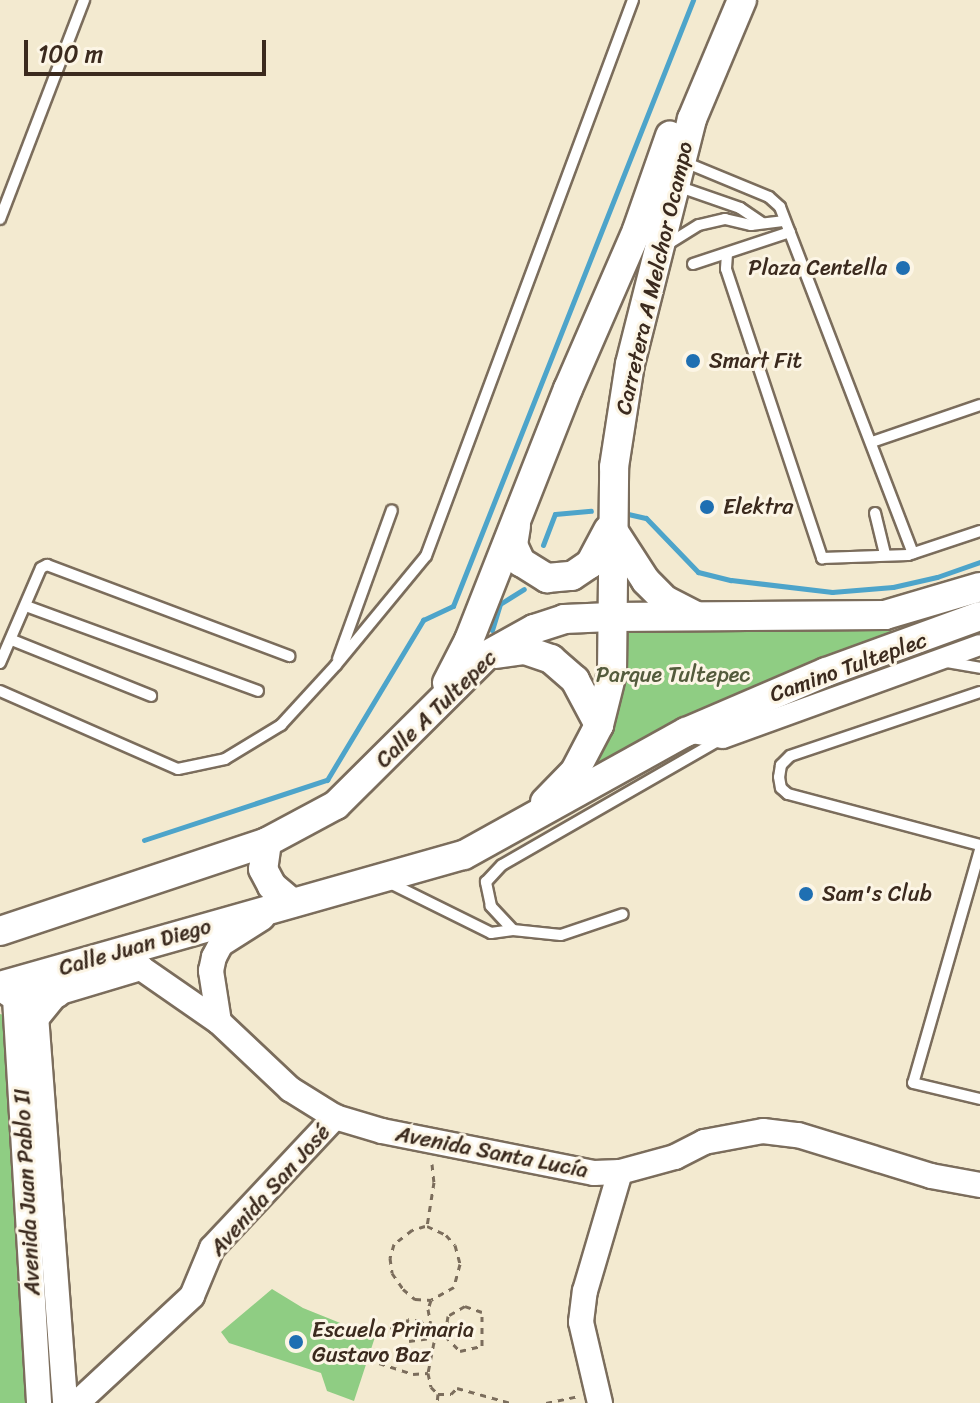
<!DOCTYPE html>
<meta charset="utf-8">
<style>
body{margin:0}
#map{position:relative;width:980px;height:1403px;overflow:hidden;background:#f3ead0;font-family:Sriracha,sans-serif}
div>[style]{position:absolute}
.green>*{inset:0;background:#8fcd83}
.stream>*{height:5px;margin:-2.5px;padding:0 2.5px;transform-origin:2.5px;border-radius:2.5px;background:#4da4ca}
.path>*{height:3px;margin-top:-1.5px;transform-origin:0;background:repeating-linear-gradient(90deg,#7b6d5c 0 6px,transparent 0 12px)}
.roads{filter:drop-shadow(2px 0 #7b6d5c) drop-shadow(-2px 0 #7b6d5c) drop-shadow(0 2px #7b6d5c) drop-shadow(0 -2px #7b6d5c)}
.service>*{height:10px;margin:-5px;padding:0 5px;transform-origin:5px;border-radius:5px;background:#fff}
.minor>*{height:20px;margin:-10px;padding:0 10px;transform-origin:10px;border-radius:10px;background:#fff}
.tertiary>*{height:24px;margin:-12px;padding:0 12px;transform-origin:12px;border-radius:12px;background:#fff}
.secondary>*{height:28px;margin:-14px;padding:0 14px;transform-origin:14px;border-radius:14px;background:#fff}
.dots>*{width:22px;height:22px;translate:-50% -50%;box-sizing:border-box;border:4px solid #fcf5e5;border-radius:50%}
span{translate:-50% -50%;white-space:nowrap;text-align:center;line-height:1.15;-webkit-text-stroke:6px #fcf5e5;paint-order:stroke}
.poi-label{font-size:22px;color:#3b2a1e}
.right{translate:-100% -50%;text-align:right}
.left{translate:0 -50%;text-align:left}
.street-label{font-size:22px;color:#3b2a1e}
.park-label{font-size:22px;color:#545b3c}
.scale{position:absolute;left:24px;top:40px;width:242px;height:36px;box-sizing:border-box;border:4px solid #3b2a1e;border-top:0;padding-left:10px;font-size:24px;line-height:28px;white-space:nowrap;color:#3b2a1e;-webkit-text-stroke:6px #fcf5e5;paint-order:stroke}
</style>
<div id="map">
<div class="green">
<i style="clip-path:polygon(885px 615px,898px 646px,524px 823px,575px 771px,612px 619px)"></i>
<i style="clip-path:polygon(0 1014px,4px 1015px,6px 1037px,26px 1403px,0 1403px)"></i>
<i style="clip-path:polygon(272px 1289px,303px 1308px,375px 1337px,354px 1401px,327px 1391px,321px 1373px,229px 1343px,221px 1332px)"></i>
</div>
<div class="stream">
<i style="left:628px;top:514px;width:18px;rotate:13deg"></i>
<i style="left:646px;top:518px;width:75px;rotate:46.1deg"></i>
<i style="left:698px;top:572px;width:34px;rotate:14deg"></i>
<i style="left:731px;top:580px;width:102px;rotate:6.8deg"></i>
<i style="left:832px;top:592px;width:61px;rotate:-4.7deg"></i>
<i style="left:893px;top:587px;width:45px;rotate:-12.8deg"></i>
<i style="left:937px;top:577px;width:46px;rotate:-19.2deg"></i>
<i style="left:543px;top:545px;width:33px;rotate:-69deg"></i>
<i style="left:555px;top:514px;width:36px;rotate:-5deg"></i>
<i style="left:492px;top:630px;width:27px;rotate:-73deg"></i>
<i style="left:500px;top:604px;width:28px;rotate:-32deg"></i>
<i style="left:144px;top:840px;width:193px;rotate:-18.2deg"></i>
<i style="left:327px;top:780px;width:187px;rotate:-59deg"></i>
<i style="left:423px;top:620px;width:33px;rotate:-25deg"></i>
<i style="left:453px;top:606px;width:652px;rotate:-68.39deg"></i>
</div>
<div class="path">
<i style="left:432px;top:1164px;width:18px;rotate:84deg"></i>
<i style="left:434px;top:1182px;width:45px;rotate:99deg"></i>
<i style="left:427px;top:1226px;width:21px;rotate:25deg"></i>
<i style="left:446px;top:1235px;width:13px;rotate:48deg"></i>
<i style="left:455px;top:1245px;width:20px;rotate:75deg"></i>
<i style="left:460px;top:1264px;width:24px;rotate:105deg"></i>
<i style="left:454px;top:1287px;width:26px;rotate:151deg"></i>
<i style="left:431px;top:1300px;width:9px;rotate:108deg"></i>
<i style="left:428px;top:1309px;width:34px;rotate:80deg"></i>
<i style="left:434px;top:1342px;width:32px;rotate:101deg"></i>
<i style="left:428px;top:1373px;width:14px;rotate:78deg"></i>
<i style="left:431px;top:1387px;width:10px;rotate:45deg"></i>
<i style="left:438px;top:1394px;width:9px;rotate:96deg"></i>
<i style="left:425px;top:1226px;width:14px;rotate:163deg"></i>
<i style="left:412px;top:1230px;width:23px;rotate:142deg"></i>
<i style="left:394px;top:1244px;width:15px;rotate:106deg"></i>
<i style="left:390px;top:1258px;width:15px;rotate:82deg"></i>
<i style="left:392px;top:1273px;width:19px;rotate:55deg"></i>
<i style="left:403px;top:1289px;width:16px;rotate:40deg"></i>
<i style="left:415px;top:1299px;width:16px;rotate:4deg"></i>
<i style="left:390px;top:1327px;width:15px;rotate:23deg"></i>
<i style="left:430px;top:1333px;width:15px;rotate:-127deg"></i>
<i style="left:421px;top:1321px;width:13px;rotate:-171deg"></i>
<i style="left:408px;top:1319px;width:15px;rotate:106deg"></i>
<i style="left:404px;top:1333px;width:9px;rotate:58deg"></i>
<i style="left:409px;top:1341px;width:36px;rotate:-8deg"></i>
<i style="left:445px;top:1336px;width:21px;rotate:45deg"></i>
<i style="left:460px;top:1351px;width:23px;rotate:-13deg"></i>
<i style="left:482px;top:1346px;width:34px;rotate:-90deg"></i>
<i style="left:482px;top:1312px;width:18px;rotate:-161deg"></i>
<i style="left:465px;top:1306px;width:20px;rotate:150deg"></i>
<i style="left:448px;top:1316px;width:20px;rotate:99deg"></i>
<i style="left:379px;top:1363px;width:36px;rotate:18deg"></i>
<i style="left:413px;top:1374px;width:15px;rotate:-4deg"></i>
<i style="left:438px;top:1394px;width:13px"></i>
<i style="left:451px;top:1394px;width:8px;rotate:-45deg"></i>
<i style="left:457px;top:1388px;width:56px;rotate:15.5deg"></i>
<i style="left:546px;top:1403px;width:33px;rotate:-12deg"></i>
</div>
<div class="roads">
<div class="service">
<i style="left:682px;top:161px;width:94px;rotate:22.5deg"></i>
<i style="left:769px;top:197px;width:15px;rotate:42deg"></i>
<i style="left:780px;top:207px;width:371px;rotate:69deg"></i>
<i style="left:677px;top:186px;width:67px;rotate:19.2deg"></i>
<i style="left:740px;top:208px;width:27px;rotate:34deg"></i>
<i style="left:0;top:219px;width:235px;rotate:-69deg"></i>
<i style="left:668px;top:244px;width:36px;rotate:-32deg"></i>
<i style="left:699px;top:225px;width:27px;rotate:-13deg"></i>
<i style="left:725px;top:219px;width:27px;rotate:13deg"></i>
<i style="left:751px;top:225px;width:34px;rotate:-7deg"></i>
<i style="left:727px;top:254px;width:15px;rotate:94deg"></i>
<i style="left:726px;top:269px;width:305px;rotate:71.6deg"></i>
<i style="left:822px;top:558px;width:86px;rotate:-2deg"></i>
<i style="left:908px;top:555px;width:76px;rotate:-18.4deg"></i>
<i style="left:693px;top:264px;width:102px;rotate:-18.3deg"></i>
<i style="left:872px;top:442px;width:114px;rotate:-18.9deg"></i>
<i style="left:875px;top:513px;width:42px;rotate:76.3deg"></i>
<i style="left:26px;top:606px;width:247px;rotate:20.1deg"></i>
<i style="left:12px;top:640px;width:150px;rotate:21.9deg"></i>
<i style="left:338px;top:659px;width:158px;rotate:-70.1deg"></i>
<i style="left:947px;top:662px;width:34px;rotate:10deg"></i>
<i style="left:0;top:663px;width:103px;rotate:-66.7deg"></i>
<i style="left:41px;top:568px;width:7px;rotate:-27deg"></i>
<i style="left:47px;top:565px;width:259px;rotate:20.6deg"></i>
<i style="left:0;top:691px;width:194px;rotate:23.7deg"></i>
<i style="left:178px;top:769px;width:48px;rotate:-12deg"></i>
<i style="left:225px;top:759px;width:66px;rotate:-31.3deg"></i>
<i style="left:281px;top:725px;width:81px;rotate:-47.5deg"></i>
<i style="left:336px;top:665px;width:141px;rotate:-50.5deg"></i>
<i style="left:426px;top:556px;width:593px;rotate:-69.58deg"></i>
<i style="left:980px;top:692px;width:200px;rotate:161.4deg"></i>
<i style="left:790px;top:756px;width:13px;rotate:135deg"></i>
<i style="left:781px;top:765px;width:12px;rotate:99deg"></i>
<i style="left:779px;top:777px;width:11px;rotate:80deg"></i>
<i style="left:781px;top:788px;width:9px;rotate:41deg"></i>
<i style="left:788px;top:794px;width:199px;rotate:14.9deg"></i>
<i style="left:980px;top:850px;width:242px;rotate:106deg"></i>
<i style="left:913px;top:1083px;width:69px;rotate:13.4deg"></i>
<i style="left:388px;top:882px;width:115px;rotate:26.3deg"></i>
<i style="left:491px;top:933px;width:22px;rotate:-8deg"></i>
<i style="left:513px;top:930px;width:48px;rotate:5.9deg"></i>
<i style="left:561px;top:935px;width:65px;rotate:-18.7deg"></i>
<i style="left:513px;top:930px;width:33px;rotate:-133deg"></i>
<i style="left:491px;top:906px;width:25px;rotate:-102deg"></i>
<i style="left:486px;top:882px;width:23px;rotate:-47deg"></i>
<i style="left:502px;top:865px;width:249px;rotate:-29.9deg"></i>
</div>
<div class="minor">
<i style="left:686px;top:732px;width:37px;rotate:9deg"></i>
<i style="left:723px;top:738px;width:273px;rotate:-19.9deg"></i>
</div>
<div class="tertiary">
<i style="left:14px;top:981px;width:423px;rotate:86.6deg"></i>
<i style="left:35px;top:1002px;width:402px;rotate:85.7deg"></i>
<i style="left:36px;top:1019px;width:33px;rotate:-51deg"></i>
<i style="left:57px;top:993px;width:88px;rotate:-16.6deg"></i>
<i style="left:141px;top:968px;width:95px;rotate:34.7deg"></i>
<i style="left:219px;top:1022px;width:98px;rotate:43.3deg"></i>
<i style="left:290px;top:1089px;width:53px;rotate:31.9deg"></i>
<i style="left:335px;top:1117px;width:49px;rotate:16.6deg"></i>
<i style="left:382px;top:1131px;width:216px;rotate:11.2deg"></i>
<i style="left:594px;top:1173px;width:26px;rotate:-2deg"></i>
<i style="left:620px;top:1172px;width:57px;rotate:-15.3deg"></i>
<i style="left:675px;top:1157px;width:33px;rotate:-27deg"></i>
<i style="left:704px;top:1142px;width:60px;rotate:-10.6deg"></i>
<i style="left:763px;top:1131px;width:35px;rotate:7deg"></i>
<i style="left:798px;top:1135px;width:139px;rotate:17.1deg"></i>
<i style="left:931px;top:1176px;width:50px;rotate:10.4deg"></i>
<i style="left:219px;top:1022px;width:52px;rotate:-98.9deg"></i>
<i style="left:211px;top:971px;width:14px;rotate:-78deg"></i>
<i style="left:214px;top:957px;width:15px;rotate:-62deg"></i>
<i style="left:221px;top:944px;width:49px;rotate:-32.4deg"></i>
<i style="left:77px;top:1403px;width:157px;rotate:-42.9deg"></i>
<i style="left:192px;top:1296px;width:52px;rotate:-67.4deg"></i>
<i style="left:212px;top:1248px;width:180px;rotate:-46.8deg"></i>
<i style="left:600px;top:1403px;width:83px;rotate:-103.2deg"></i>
<i style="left:581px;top:1322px;width:31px;rotate:-83deg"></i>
<i style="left:585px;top:1291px;width:124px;rotate:-73.6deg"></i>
</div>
<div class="secondary">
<i style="left:516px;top:526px;width:19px;rotate:99deg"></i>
<i style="left:513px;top:545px;width:19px;rotate:65deg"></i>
<i style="left:521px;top:562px;width:31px;rotate:32deg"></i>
<i style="left:547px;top:578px;width:25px;rotate:-5deg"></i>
<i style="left:572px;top:576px;width:22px;rotate:-34deg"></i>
<i style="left:590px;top:564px;width:38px;rotate:-62deg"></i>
<i style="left:611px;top:527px;width:64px;rotate:57.1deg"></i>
<i style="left:646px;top:581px;width:27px;rotate:45deg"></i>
<i style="left:665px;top:600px;width:35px;rotate:27deg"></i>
<i style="left:496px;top:654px;width:29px;rotate:-8deg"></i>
<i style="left:525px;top:650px;width:28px;rotate:19deg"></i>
<i style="left:551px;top:659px;width:32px;rotate:41deg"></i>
<i style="left:575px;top:680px;width:51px;rotate:61.9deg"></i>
<i style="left:447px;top:683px;width:48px;rotate:-62.9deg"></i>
<i style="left:469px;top:640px;width:270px;rotate:-68.5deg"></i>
<i style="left:568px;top:389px;width:173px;rotate:-66.5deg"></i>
<i style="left:637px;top:230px;width:100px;rotate:-70.7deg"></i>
<i style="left:545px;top:802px;width:43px;rotate:-45.9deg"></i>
<i style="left:575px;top:771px;width:52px;rotate:-62.4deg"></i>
<i style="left:599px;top:725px;width:54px;rotate:-76deg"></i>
<i style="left:612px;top:673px;width:206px;rotate:-89.4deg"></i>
<i style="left:614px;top:467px;width:104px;rotate:-81.2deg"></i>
<i style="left:630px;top:364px;width:253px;rotate:-75.8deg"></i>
<i style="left:692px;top:119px;width:129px;rotate:-67.2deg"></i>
<i style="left:267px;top:842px;width:27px;rotate:98deg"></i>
<i style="left:263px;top:869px;width:19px;rotate:62deg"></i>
<i style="left:272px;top:886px;width:26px;rotate:40deg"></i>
<i style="left:0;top:931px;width:281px;rotate:-18.4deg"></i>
<i style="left:267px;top:842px;width:78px;rotate:-28.2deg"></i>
<i style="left:336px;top:805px;width:213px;rotate:-44.8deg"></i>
<i style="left:487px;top:655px;width:54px;rotate:-29deg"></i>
<i style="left:534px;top:629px;width:32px;rotate:-18deg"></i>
<i style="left:564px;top:619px;width:47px;rotate:-2.4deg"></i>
<i style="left:611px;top:617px;width:274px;rotate:-0.4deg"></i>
<i style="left:885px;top:615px;width:99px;rotate:-16.4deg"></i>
<i style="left:0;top:986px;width:482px;rotate:-15.8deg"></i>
<i style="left:464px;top:855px;width:254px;rotate:-29deg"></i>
<i style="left:686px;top:732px;width:152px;rotate:-23.2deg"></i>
<i style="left:826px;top:672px;width:164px;rotate:-20deg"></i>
<i style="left:9px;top:992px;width:48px;rotate:1.2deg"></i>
</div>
</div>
<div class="dots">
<i style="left:903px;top:268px;background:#1f6fb2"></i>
<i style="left:693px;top:361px;background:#1f6fb2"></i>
<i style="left:707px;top:507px;background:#1f6fb2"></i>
<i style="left:806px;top:894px;background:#1f6fb2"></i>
<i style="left:296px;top:1342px;background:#1f6fb2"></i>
</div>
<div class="poi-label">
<span class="right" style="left:887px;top:268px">Plaza Centella</span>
<span class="left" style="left:709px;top:361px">Smart Fit</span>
<span class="left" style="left:723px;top:507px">Elektra</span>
<span class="left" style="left:822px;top:894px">Sam's Club</span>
<span class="left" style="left:312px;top:1342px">Escuela Primaria<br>Gustavo Baz</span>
</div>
<div class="street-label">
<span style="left:654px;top:278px;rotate:-77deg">Carretera A Melchor Ocampo</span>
<span style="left:848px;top:667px;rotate:-20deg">Camino Tulteplec</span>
<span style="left:436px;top:709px;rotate:-44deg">Calle A Tultepec</span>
<span style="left:135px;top:947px;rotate:-16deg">Calle Juan Diego</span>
<span style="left:492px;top:1152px;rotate:11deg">Avenida Santa Lucía</span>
<span style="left:270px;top:1190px;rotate:-48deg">Avenida San José</span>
<span style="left:27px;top:1192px;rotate:-93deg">Avenida Juan Pablo II</span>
</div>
<div class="park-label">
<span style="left:673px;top:675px">Parque Tultepec</span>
</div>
<div class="scale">100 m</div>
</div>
